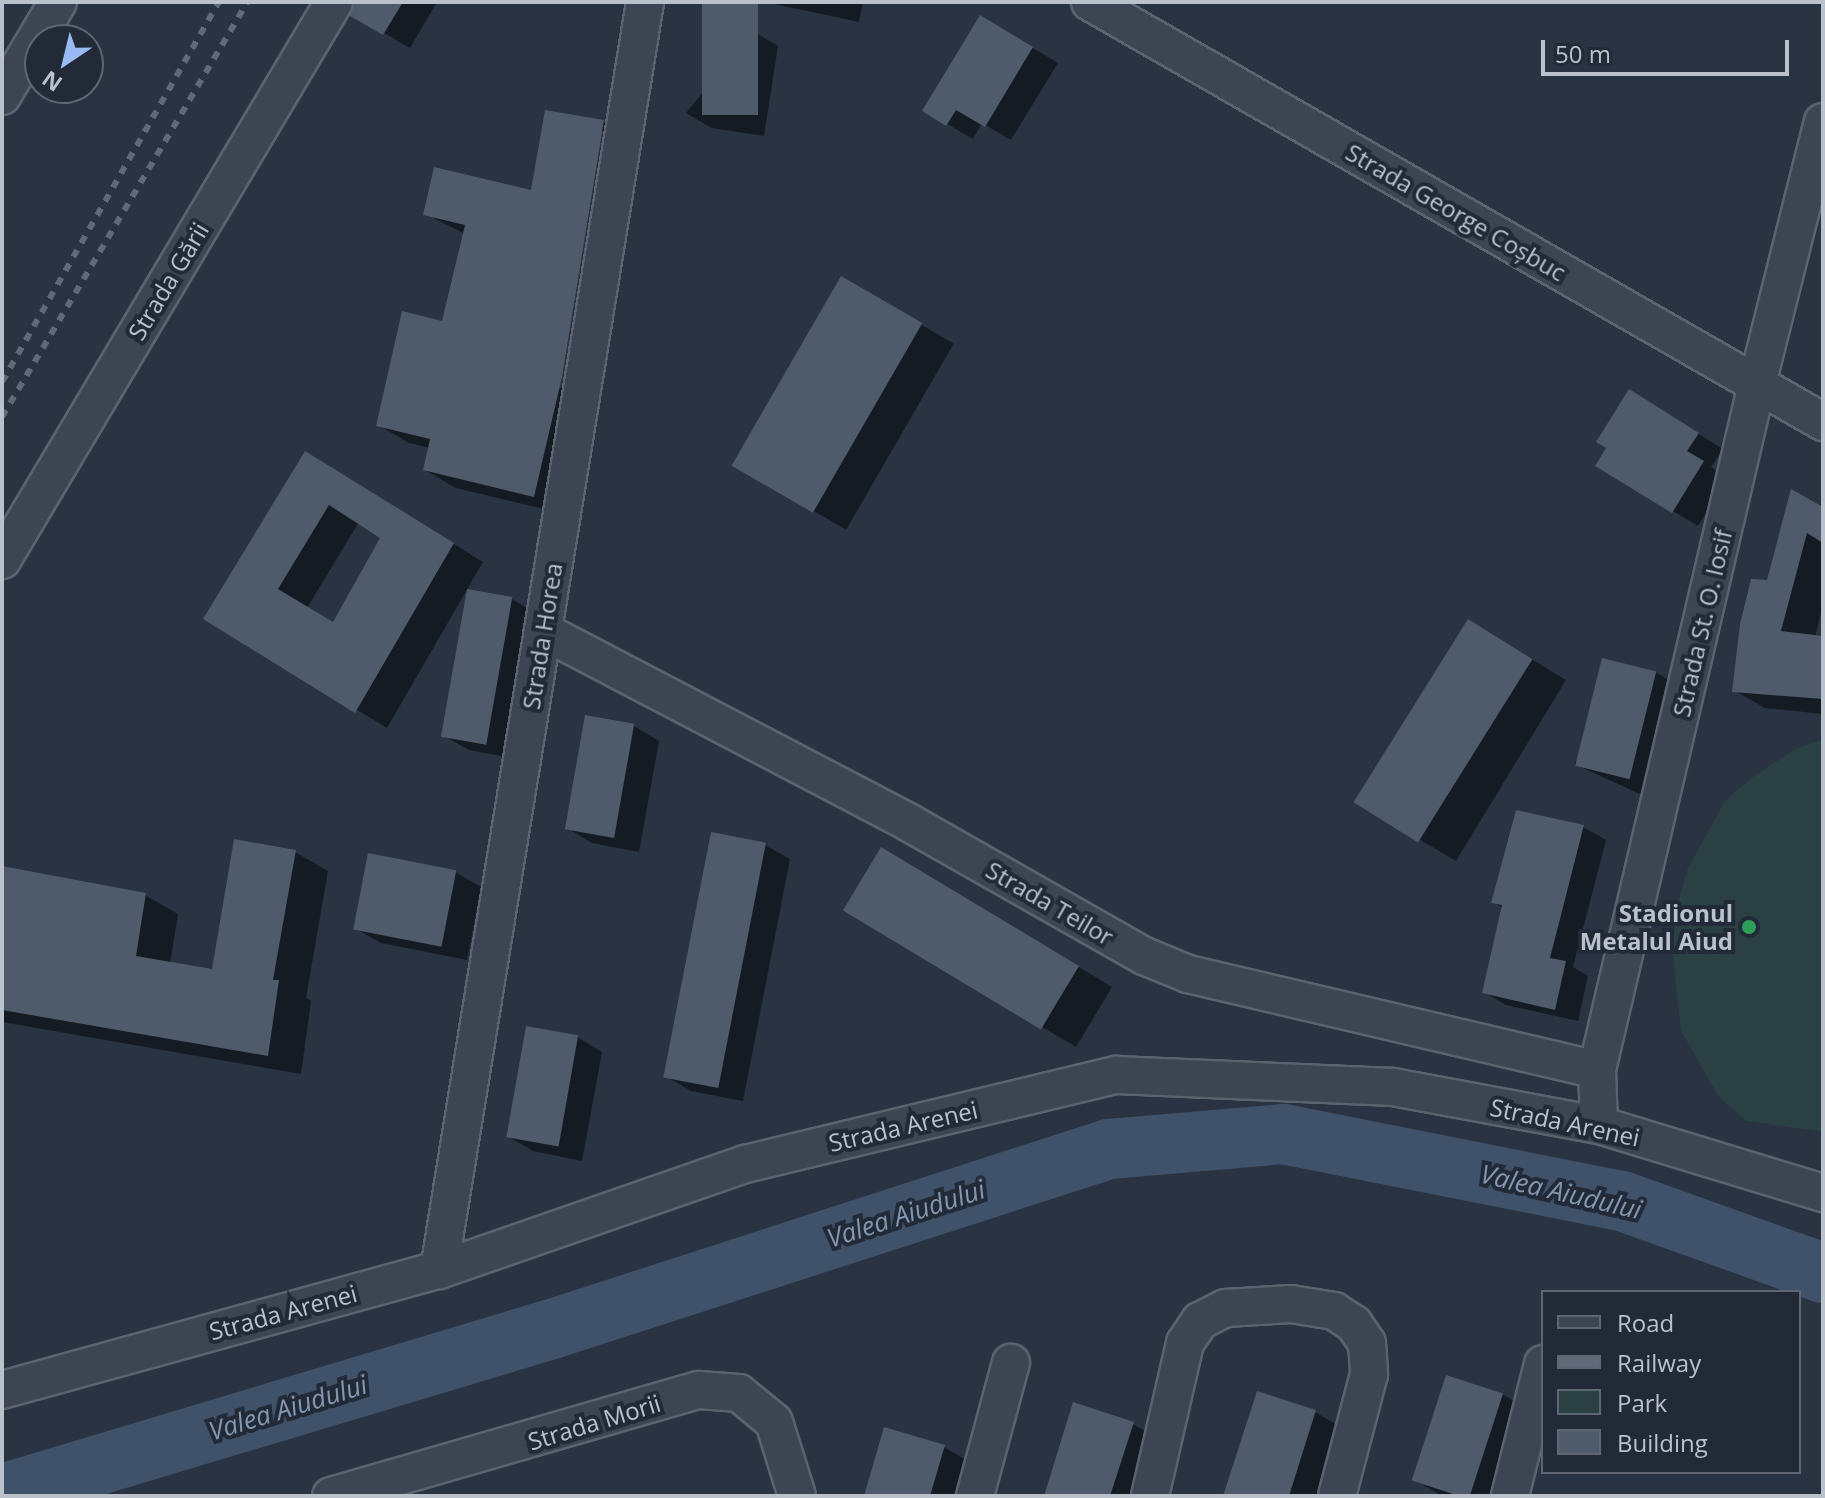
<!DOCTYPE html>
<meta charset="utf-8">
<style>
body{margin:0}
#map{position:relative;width:1825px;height:1498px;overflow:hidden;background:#293342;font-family:"Open Sans",sans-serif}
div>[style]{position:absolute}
.green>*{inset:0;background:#2b4043}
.shadow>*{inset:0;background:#0007;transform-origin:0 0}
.river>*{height:60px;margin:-30px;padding:0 30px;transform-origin:30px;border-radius:30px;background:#40516a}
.building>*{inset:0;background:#4f5a6a;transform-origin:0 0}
.roads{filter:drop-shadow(2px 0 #5b636f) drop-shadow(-2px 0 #5b636f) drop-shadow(0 2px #5b636f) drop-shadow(0 -2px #5b636f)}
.minor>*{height:36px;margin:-18px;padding:0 18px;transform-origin:18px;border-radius:18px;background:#3d4552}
.rail>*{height:6px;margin-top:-3px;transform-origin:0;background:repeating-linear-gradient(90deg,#606978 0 8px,transparent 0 16px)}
.dots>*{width:22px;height:22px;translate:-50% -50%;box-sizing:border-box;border:4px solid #222a37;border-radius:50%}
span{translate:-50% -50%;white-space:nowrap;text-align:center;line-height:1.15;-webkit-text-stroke:8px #222a37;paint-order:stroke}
.street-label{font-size:24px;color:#bac1cb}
.poi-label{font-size:24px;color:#bac1cb;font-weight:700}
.right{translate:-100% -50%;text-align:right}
.water-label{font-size:26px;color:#8497b1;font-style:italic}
.frame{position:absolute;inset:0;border:4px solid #bac1cb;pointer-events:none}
.legend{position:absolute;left:1541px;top:1290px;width:260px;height:184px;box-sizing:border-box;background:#222a37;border:2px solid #5f6672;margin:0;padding:10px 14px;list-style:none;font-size:24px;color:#bac1cb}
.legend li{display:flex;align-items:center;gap:16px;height:40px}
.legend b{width:40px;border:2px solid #5f6672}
.north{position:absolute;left:24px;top:24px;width:80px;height:80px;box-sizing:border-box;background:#222a37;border:2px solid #5f6672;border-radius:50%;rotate:215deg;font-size:22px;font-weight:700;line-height:32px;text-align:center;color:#bac1cb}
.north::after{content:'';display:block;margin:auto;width:28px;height:36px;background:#99baf2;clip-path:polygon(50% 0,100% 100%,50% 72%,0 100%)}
.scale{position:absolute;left:1541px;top:40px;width:248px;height:36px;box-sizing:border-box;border:4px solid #bac1cb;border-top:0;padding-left:10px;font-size:24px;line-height:28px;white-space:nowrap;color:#bac1cb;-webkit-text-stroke:6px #222a37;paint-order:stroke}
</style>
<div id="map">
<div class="green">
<i style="clip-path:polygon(1823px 739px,1823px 1132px,1746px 1121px,1719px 1097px,1681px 1031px,1672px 949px,1677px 905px,1688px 868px,1725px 801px,1754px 776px,1795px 749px)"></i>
</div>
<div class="shadow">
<i style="clip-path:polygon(357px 2px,437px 2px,410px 48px,353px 15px)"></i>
<i style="clip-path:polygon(765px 2px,863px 2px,859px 22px)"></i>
<i style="clip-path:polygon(753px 31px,778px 46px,764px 136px,712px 128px,686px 113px)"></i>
<i style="clip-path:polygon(1006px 32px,1058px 63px,1011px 140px,982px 123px,973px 139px,925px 111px)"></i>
<i style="clip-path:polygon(evenodd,547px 112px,604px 122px,635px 140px,565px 514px,456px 488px,425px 470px,430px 448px,409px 443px,378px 425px,444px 324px,465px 234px,425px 214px,532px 192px,547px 112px,601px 131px,605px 131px,562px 388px,558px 387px,601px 131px)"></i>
<i style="left:842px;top:279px;width:129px;height:215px;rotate:30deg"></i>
<i style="clip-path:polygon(1655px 407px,1723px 449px,1711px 467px,1728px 478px,1698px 526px,1673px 511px,1609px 448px)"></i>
<i style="clip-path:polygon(evenodd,336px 471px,483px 562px,387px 728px,205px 618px,336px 471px,359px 522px,382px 537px,334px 624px,307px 608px,359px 522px)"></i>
<i style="clip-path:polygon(1823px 509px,1823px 605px,1815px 637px,1823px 638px,1823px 714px,1765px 708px,1735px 691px,1768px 582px)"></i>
<i style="clip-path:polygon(469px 592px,512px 599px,537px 614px,512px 758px,469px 750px,444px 736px)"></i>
<i style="clip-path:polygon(1502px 641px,1566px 680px,1456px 861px,1358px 803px)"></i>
<i style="clip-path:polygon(1655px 672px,1681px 687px,1651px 799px,1574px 764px)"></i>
<i style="clip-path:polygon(587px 717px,634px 726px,659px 741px,639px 852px,592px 843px,567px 828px)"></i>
<i style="clip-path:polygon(1583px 827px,1606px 840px,1573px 967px,1588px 976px,1578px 1021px,1506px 1005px,1484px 992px,1503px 908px,1493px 902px)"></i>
<i style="clip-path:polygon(765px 845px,790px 859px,743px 1101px,691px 1091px,665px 1076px)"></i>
<i style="clip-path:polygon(295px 852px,328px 871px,306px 998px,311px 1001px,301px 1074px,2px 1022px,2px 868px,145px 895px,178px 914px,170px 964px,213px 971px)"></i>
<i style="clip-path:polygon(915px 869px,1112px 987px,1076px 1047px,845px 910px)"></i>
<i style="clip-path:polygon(455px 872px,481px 887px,467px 960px,381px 943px,356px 929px)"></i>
<i style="clip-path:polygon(577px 1037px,602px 1052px,582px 1161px,533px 1151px,507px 1136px)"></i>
<i style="clip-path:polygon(1502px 1394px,1543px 1418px,1543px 1444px,1527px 1496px,1442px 1496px,1415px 1480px)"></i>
<i style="clip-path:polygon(1315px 1412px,1363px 1440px,1345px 1496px,1225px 1496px)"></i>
<i style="clip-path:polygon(1133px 1424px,1181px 1452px,1167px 1496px,1046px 1496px)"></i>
<i style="clip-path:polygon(944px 1447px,992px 1475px,986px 1496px,866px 1496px)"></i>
</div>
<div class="river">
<i style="left:2px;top:1494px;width:574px;rotate:-16.7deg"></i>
<i style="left:552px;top:1329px;width:585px;rotate:-17.91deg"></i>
<i style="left:1109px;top:1149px;width:175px;rotate:-4.9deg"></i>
<i style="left:1283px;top:1134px;width:346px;rotate:11.2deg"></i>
<i style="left:1622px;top:1201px;width:214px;rotate:19.7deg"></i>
</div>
<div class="building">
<i style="clip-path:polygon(355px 2px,403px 2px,383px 35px,350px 16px)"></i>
<i style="left:702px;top:2px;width:56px;height:113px"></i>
<i style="clip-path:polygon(980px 15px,1033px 47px,985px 127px,956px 110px,946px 126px,922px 111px)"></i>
<i style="clip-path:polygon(545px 110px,604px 120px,562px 377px,534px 497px,423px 470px,430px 439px,376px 426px,402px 311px,442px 321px,465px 225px,423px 215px,434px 167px,531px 190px)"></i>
<i style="left:841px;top:276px;width:94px;height:219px;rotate:30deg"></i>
<i style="clip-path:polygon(1629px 389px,1699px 433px,1687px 451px,1704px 461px,1672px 513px,1595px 466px,1606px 448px,1596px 442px)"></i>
<i style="clip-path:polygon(evenodd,305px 451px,454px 543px,355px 713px,203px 619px,305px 451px,329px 505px,380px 538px,333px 622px,278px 589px,329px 505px)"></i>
<i style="clip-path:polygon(1791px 489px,1823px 507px,1823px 543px,1807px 533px,1781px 631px,1823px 636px,1823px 699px,1732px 692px,1740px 624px,1751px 579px,1767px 580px)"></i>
<i style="left:467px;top:589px;width:46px;height:150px;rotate:10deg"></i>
<i style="left:1468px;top:619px;width:76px;height:216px;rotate:32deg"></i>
<i style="left:1602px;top:658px;width:56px;height:111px;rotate:14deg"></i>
<i style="left:585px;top:715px;width:50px;height:116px;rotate:10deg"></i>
<i style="clip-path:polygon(1516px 810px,1584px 825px,1550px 958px,1566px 961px,1555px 1010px,1482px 993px,1502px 905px,1491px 903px)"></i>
<i style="left:711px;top:832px;width:56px;height:250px;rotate:11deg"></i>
<i style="clip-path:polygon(234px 839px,296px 850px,273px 980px,279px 980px,268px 1056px,2px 1010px,2px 866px,146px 893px,136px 956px,212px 969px)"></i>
<i style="left:881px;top:847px;width:231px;height:74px;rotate:31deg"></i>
<i style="left:368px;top:853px;width:90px;height:78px;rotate:11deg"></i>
<i style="left:526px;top:1026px;width:53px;height:113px;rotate:10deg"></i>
<i style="left:1446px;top:1375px;width:60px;height:111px;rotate:18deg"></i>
<i style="clip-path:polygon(1257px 1391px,1316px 1410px,1289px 1496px,1223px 1496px)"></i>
<i style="clip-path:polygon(1073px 1402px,1134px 1422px,1110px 1496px,1044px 1496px)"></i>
<i style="clip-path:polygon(884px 1427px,945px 1445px,930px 1496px,864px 1496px)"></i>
</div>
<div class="roads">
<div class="minor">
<i style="left:1090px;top:2px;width:845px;rotate:29.81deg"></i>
<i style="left:2px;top:96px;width:109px;rotate:-59.2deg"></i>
<i style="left:2px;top:560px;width:649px;rotate:-59.25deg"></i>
<i style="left:543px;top:631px;width:412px;rotate:27.6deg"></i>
<i style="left:908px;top:822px;width:271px;rotate:29.6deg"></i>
<i style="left:1144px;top:956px;width:48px;rotate:22.2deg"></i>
<i style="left:1188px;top:974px;width:420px;rotate:13.2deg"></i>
<i style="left:1599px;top:1125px;width:55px;rotate:-92.1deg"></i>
<i style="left:1597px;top:1070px;width:704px;rotate:-76.87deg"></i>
<i style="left:1757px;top:384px;width:270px;rotate:-75.9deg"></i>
<i style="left:439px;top:1270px;width:1285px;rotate:-80.77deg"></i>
<i style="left:2px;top:1390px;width:453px;rotate:-15.4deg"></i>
<i style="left:439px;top:1270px;width:324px;rotate:-19.1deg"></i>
<i style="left:745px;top:1164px;width:382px;rotate:-13.5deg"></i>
<i style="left:1117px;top:1075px;width:276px;rotate:2.5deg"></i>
<i style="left:1393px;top:1087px;width:209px;rotate:10.5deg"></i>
<i style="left:1599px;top:1125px;width:234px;rotate:16.9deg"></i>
<i style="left:331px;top:1496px;width:383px;rotate:-16.1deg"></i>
<i style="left:699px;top:1390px;width:40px;rotate:4.3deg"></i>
<i style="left:739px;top:1393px;width:45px;rotate:39.6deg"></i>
<i style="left:774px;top:1422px;width:77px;rotate:72.7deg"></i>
<i style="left:975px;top:1496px;width:138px;rotate:-74.9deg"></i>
<i style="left:1150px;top:1496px;width:157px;rotate:-77.1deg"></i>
<i style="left:1185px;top:1343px;width:27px;rotate:-56deg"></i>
<i style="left:1200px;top:1321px;width:29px;rotate:-27deg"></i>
<i style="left:1226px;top:1308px;width:65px;rotate:-3.5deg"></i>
<i style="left:1291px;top:1304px;width:44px;rotate:9.2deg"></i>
<i style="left:1334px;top:1311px;width:24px;rotate:33deg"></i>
<i style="left:1354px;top:1324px;width:23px;rotate:56deg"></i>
<i style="left:1367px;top:1343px;width:31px;rotate:86deg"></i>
<i style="left:1369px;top:1374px;width:126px;rotate:104.7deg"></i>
<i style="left:1510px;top:1496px;width:136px;rotate:-76deg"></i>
</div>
</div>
<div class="rail">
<i style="left:2px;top:382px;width:438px;rotate:-60.3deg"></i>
<i style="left:2px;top:417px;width:482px;rotate:-59.4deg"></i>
</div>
<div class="dots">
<i style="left:1749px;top:927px;background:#2e9e5b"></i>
</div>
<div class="street-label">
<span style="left:1456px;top:212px;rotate:30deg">Strada George Coșbuc</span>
<span style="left:168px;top:281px;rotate:-59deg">Strada Gării</span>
<span style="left:1702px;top:623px;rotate:-77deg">Strada St. O. Iosif</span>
<span style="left:542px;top:636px;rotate:-81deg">Strada Horea</span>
<span style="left:1050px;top:903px;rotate:30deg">Strada Teilor</span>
<span style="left:1565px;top:1122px;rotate:12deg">Strada Arenei</span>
<span style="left:903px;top:1126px;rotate:-13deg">Strada Arenei</span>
<span style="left:283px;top:1312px;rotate:-15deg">Strada Arenei</span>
<span style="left:594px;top:1422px;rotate:-17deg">Strada Morii</span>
</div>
<div class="poi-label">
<span class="right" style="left:1733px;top:927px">Stadionul<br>Metalul Aiud</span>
</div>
<div class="water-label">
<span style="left:1561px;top:1192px;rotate:13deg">Valea Aiudului</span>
<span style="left:906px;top:1214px;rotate:-18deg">Valea Aiudului</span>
<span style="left:288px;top:1408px;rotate:-17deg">Valea Aiudului</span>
</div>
<div class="frame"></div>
<ul class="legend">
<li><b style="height:10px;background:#3d4552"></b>Road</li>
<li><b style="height:10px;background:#606978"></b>Railway</li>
<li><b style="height:22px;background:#2b4043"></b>Park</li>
<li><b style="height:22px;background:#4f5a6a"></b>Building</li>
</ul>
<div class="north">N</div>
<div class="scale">50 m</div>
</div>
